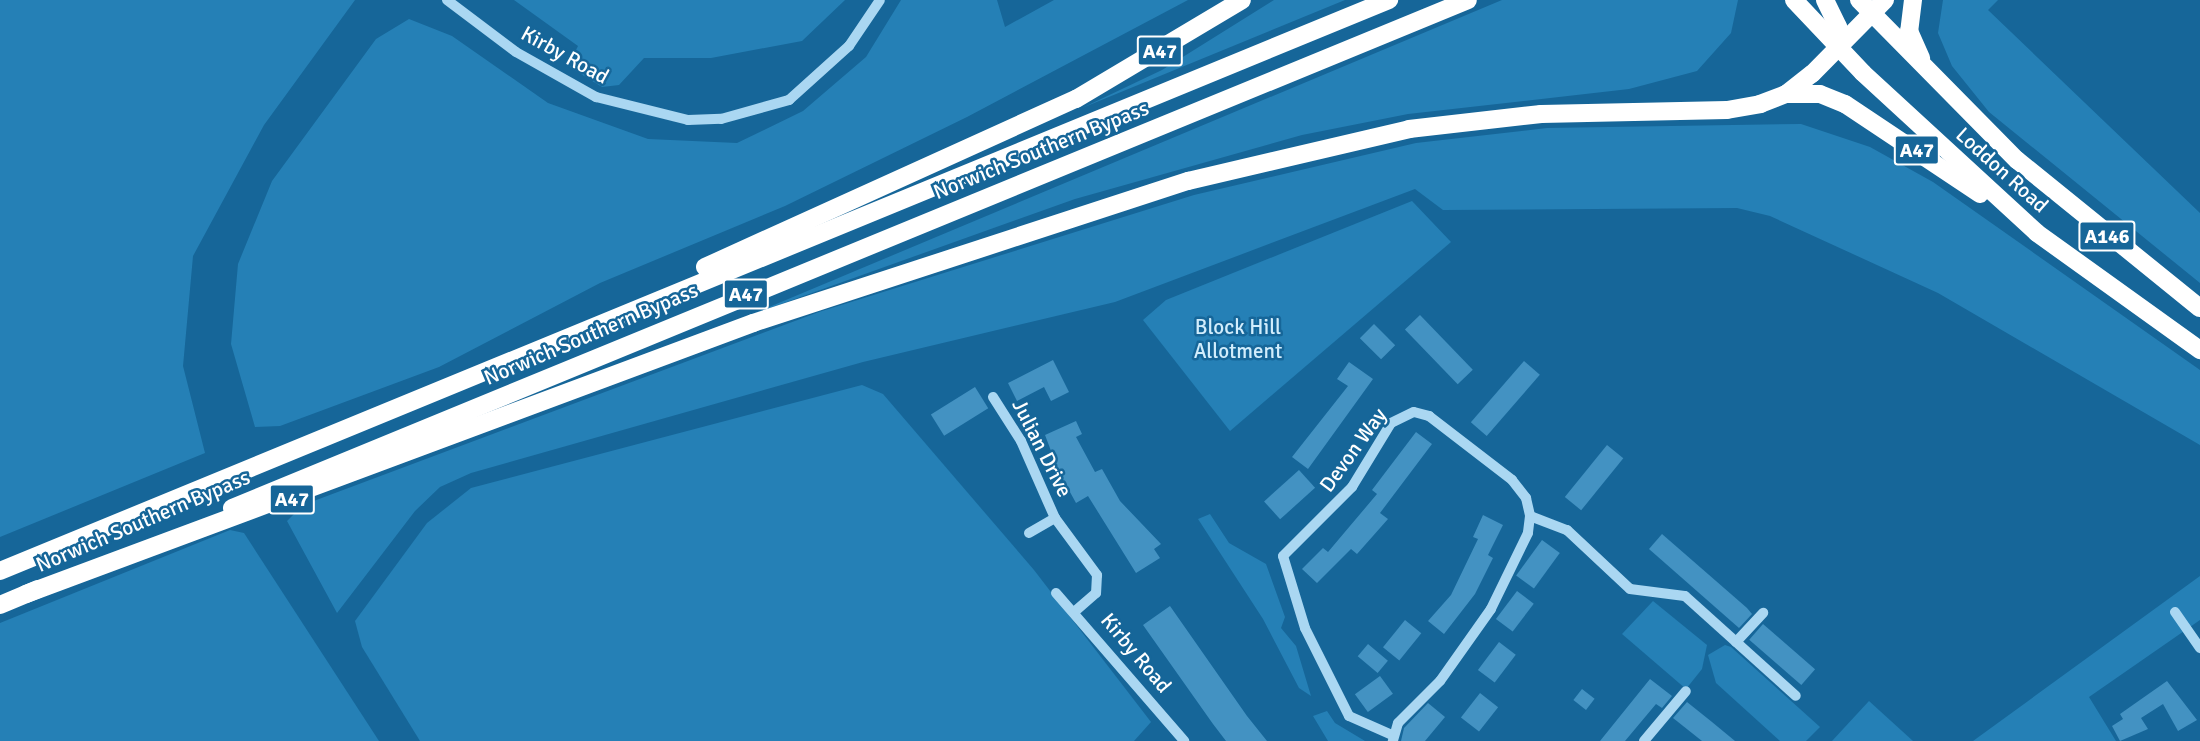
<!DOCTYPE html>
<style>
body{margin:0}
#map{position:relative;width:2200px;height:741px;overflow:hidden;background:#166699;font-family:Signika,sans-serif}
div>[style]{position:absolute}
.green>*{inset:0;background:#2580b6}
.building>*{inset:0;background:#4392c2;transform-origin:0 0}
.minor>*{height:10px;margin:-5px;padding:0 5px;transform-origin:5px;border-radius:5px;background:#aad7f2}
.highway>*{height:18px;margin:-9px;padding:0 9px;transform-origin:9px;border-radius:9px;background:#fff}
span{translate:-50% -50%;white-space:nowrap;text-align:center;line-height:1.15;-webkit-text-stroke:5px #166699;paint-order:stroke}
.shield-label span{padding:2px 4px;background:#166699;border:2px solid;border-radius:4px;-webkit-text-stroke-width:0}
.shield-label{font-size:20px;color:#fff;font-weight:700}
.street-label{font-size:21px;color:#fff}
.park-label{font-size:21px;color:#d2edfc}
</style>
<div id="map">
<div class="green">
<i style="clip-path:polygon(0 0,355px 0,264px 125px,193px 256px,183px 366px,205px 453px,0 537px)"></i>
<i style="clip-path:polygon(514px 0,845px 0,802px 41px,711px 58px,644px 58px,619px 85px,602px 87px,568px 66px,578px 46px)"></i>
<i style="clip-path:polygon(901px 0,997px 0,1005px 27px,1054px 0,1188px 0,967px 117px,785px 206px,600px 283px,439px 367px,280px 426px,255px 427px,231px 344px,238px 264px,272px 181px,376px 39px,409px 19px,452px 36px,548px 103px,648px 139px,737px 143px,803px 111px,866px 57px)"></i>
<i style="clip-path:polygon(1274px 0,1345px 0,1082px 108px,1162px 70px)"></i>
<i style="clip-path:polygon(1502px 0,1738px 0,1731px 33px,1697px 71px,1629px 89px,1408px 114px,1302px 135px,1075px 199px,750px 315px)"></i>
<i style="clip-path:polygon(1943px 0,1998px 0,1988px 10px,2200px 213px,2200px 283px,1989px 112px,1952px 66px,1938px 33px)"></i>
<i style="clip-path:polygon(1801px 124px,1870px 147px,1933px 182px,2200px 370px,2200px 445px,1938px 293px,1770px 216px,1737px 208px,1443px 210px,1415px 189px,1115px 302px,863px 362px,471px 473px,440px 487px,415px 511px,337px 613px,287px 521px,303px 505px,819px 312px,1194px 195px,1416px 143px,1547px 128px)"></i>
<i style="clip-path:polygon(1412px 201px,1451px 242px,1230px 431px,1143px 320px,1166px 300px)"></i>
<i style="clip-path:polygon(862px 385px,883px 394px,1034px 570px,1151px 722px,1134px 741px,420px 741px,362px 647px,355px 621px,427px 523px,471px 488px)"></i>
<i style="clip-path:polygon(1210px 514px,1229px 543px,1266px 564px,1285px 617px,1281px 628px,1296px 646px,1311px 696px,1299px 688px,1263px 619px,1198px 519px)"></i>
<i style="clip-path:polygon(230px 530px,244px 533px,379px 741px,0 741px,0 623px)"></i>
<i style="clip-path:polygon(2200px 576px,2200px 620px,2089px 697px,2116px 741px,1973px 741px)"></i>
<i style="clip-path:polygon(1653px 601px,1707px 645px,1702px 669px,1686px 689px,1622px 634px)"></i>
<i style="clip-path:polygon(1725px 645px,1731px 647px,1820px 727px,1806px 741px,1780px 741px,1716px 683px,1708px 655px)"></i>
<i style="clip-path:polygon(1869px 701px,1913px 741px,1832px 741px)"></i>
<i style="clip-path:polygon(1327px 711px,1335px 723px,1365px 741px,1328px 741px,1313px 716px)"></i>
</div>
<div class="building">
<i style="left:1420px;top:315px;width:76px;height:21px;rotate:46deg"></i>
<i style="left:1374px;top:324px;width:30px;height:20px;rotate:45deg"></i>
<i style="clip-path:polygon(1053px 360px,1069px 392px,1051px 401px,1044px 387px,1017px 401px,1008px 383px)"></i>
<i style="left:1524px;top:361px;width:21px;height:81px;rotate:41deg"></i>
<i style="clip-path:polygon(1349px 362px,1373px 379px,1308px 469px,1292px 457px,1348px 386px,1337px 379px)"></i>
<i style="left:975px;top:387px;width:25px;height:52px;rotate:58deg"></i>
<i style="clip-path:polygon(1076px 421px,1082px 434px,1076px 437px,1095px 472px,1102px 469px,1120px 501px,1161px 544px,1154px 549px,1160px 558px,1136px 573px,1088px 496px,1076px 503px,1059px 472px,1045px 435px)"></i>
<i style="clip-path:polygon(1416px 432px,1432px 444px,1380px 513px,1388px 519px,1357px 554px,1351px 549px,1317px 583px,1302px 569px,1323px 548px,1328px 552px,1377px 494px,1372px 490px)"></i>
<i style="left:1607px;top:445px;width:21px;height:67px;rotate:39deg"></i>
<i style="left:1299px;top:470px;width:24px;height:47px;rotate:48deg"></i>
<i style="clip-path:polygon(1483px 515px,1503px 525px,1488px 555px,1493px 558px,1475px 594px,1444px 634px,1428px 621px,1451px 595px,1478px 539px,1473px 537px)"></i>
<i style="clip-path:polygon(1662px 534px,1747px 608px,1752px 614px,1739px 628px,1649px 549px)"></i>
<i style="left:1542px;top:540px;width:22px;height:44px;rotate:36deg"></i>
<i style="left:1517px;top:591px;width:21px;height:35px;rotate:37deg"></i>
<i style="clip-path:polygon(1170px 606px,1247px 716px,1267px 741px,1226px 741px,1213px 724px,1143px 625px)"></i>
<i style="left:1405px;top:620px;width:21px;height:35px;rotate:39deg"></i>
<i style="left:1763px;top:624px;width:69px;height:21px;rotate:41deg"></i>
<i style="left:1499px;top:642px;width:21px;height:35px;rotate:37deg"></i>
<i style="left:1368px;top:644px;width:26px;height:16px;rotate:40deg"></i>
<i style="left:1380px;top:676px;width:22px;height:31px;rotate:54deg"></i>
<i style="clip-path:polygon(1650px 679px,1672px 696px,1662px 708px,1656px 704px,1625px 741px,1600px 741px)"></i>
<i style="clip-path:polygon(2167px 681px,2197px 720px,2178px 731px,2163px 704px,2141px 718px,2148px 729px,2120px 741px,2112px 726px,2123px 719px,2120px 714px)"></i>
<i style="left:1582px;top:689px;width:16px;height:14px;rotate:38deg"></i>
<i style="left:1480px;top:693px;width:23px;height:31px;rotate:38deg"></i>
<i style="clip-path:polygon(1687px 702px,1712px 722px,1735px 741px,1702px 741px,1673px 718px)"></i>
<i style="clip-path:polygon(1428px 703px,1445px 717px,1425px 741px,1401px 741px,1404px 728px)"></i>
</div>
<div class="minor">
<i style="left:447px;top:0;width:86px;rotate:37deg"></i>
<i style="left:516px;top:52px;width:92px;rotate:29.4deg"></i>
<i style="left:596px;top:97px;width:95px;rotate:14deg"></i>
<i style="left:688px;top:120px;width:33px;rotate:-2deg"></i>
<i style="left:721px;top:119px;width:71px;rotate:-15.6deg"></i>
<i style="left:789px;top:100px;width:81px;rotate:-42deg"></i>
<i style="left:849px;top:46px;width:55px;rotate:-56deg"></i>
<i style="left:993px;top:397px;width:52px;rotate:57.5deg"></i>
<i style="left:1021px;top:441px;width:84px;rotate:66.2deg"></i>
<i style="left:1055px;top:518px;width:71px;rotate:53.6deg"></i>
<i style="left:1097px;top:575px;width:18px;rotate:93deg"></i>
<i style="left:1096px;top:593px;width:28px;rotate:139deg"></i>
<i style="left:1530px;top:516px;width:40px;rotate:21deg"></i>
<i style="left:1567px;top:530px;width:86px;rotate:43.1deg"></i>
<i style="left:1630px;top:589px;width:55px;rotate:7.3deg"></i>
<i style="left:1685px;top:596px;width:149px;rotate:42deg"></i>
<i style="left:1029px;top:533px;width:30px;rotate:-30deg"></i>
<i style="left:1056px;top:593px;width:196px;rotate:49.1deg"></i>
<i style="left:2175px;top:612px;width:44px;rotate:55.2deg"></i>
<i style="left:1736px;top:642px;width:40px;rotate:-47deg"></i>
<i style="left:1392px;top:735px;width:47px;rotate:-156.2deg"></i>
<i style="left:1349px;top:716px;width:98px;rotate:-116.6deg"></i>
<i style="left:1305px;top:628px;width:75px;rotate:-107deg"></i>
<i style="left:1283px;top:556px;width:98px;rotate:-45deg"></i>
<i style="left:1352px;top:487px;width:75px;rotate:-58.6deg"></i>
<i style="left:1391px;top:423px;width:25px;rotate:-26deg"></i>
<i style="left:1414px;top:412px;width:16px;rotate:15deg"></i>
<i style="left:1429px;top:416px;width:105px;rotate:37.6deg"></i>
<i style="left:1512px;top:480px;width:23px;rotate:52deg"></i>
<i style="left:1526px;top:498px;width:18px;rotate:77deg"></i>
<i style="left:1530px;top:516px;width:17px;rotate:97deg"></i>
<i style="left:1528px;top:533px;width:85px;rotate:116deg"></i>
<i style="left:1491px;top:609px;width:88px;rotate:125.3deg"></i>
<i style="left:1440px;top:681px;width:59px;rotate:135deg"></i>
<i style="left:1398px;top:723px;width:19px;rotate:106deg"></i>
<i style="left:1644px;top:741px;width:65px;rotate:-50deg"></i>
</div>
<div class="highway">
<i style="left:1794px;top:0;width:100px;rotate:46.6deg"></i>
<i style="left:1863px;top:73px;width:236px;rotate:42.6deg"></i>
<i style="left:2037px;top:233px;width:201px;rotate:35.7deg"></i>
<i style="left:1825px;top:0;width:30px;rotate:64deg"></i>
<i style="left:1838px;top:27px;width:20px;rotate:96deg"></i>
<i style="left:1859px;top:0;width:225px;rotate:45.4deg"></i>
<i style="left:2017px;top:160px;width:235px;rotate:39deg"></i>
<i style="left:1913px;top:0;width:31px;rotate:97deg"></i>
<i style="left:1909px;top:31px;width:30px;rotate:66deg"></i>
<i style="left:1786px;top:94px;width:34px"></i>
<i style="left:1820px;top:94px;width:27px;rotate:22deg"></i>
<i style="left:1845px;top:104px;width:162px;rotate:33.7deg"></i>
<i style="left:705px;top:267px;width:407px;rotate:-24.4deg"></i>
<i style="left:1076px;top:99px;width:193px;rotate:-30.8deg"></i>
<i style="left:232px;top:508px;width:1336px;rotate:-22.34deg"></i>
<i style="left:0;top:571px;width:1502px;rotate:-22.35deg"></i>
<i style="left:26px;top:594px;width:776px;rotate:-20.44deg"></i>
<i style="left:753px;top:323px;width:458px;rotate:-18.1deg"></i>
<i style="left:1188px;top:181px;width:227px;rotate:-13.2deg"></i>
<i style="left:1409px;top:129px;width:133px;rotate:-6.5deg"></i>
<i style="left:1541px;top:114px;width:186px;rotate:-1.2deg"></i>
<i style="left:1727px;top:110px;width:34px;rotate:-10deg"></i>
<i style="left:1760px;top:104px;width:28px;rotate:-21deg"></i>
<i style="left:1786px;top:94px;width:33px;rotate:-38deg"></i>
<i style="left:1812px;top:74px;width:104px;rotate:-45.4deg"></i>
<i style="left:0;top:605px;width:41px;rotate:-22.8deg"></i>
</div>
<div class="shield-label">
<span style="left:1160px;top:51px">A47</span>
<span style="left:1917px;top:150px">A47</span>
<span style="left:2107px;top:236px">A146</span>
<span style="left:746px;top:294px">A47</span>
<span style="left:292px;top:499px">A47</span>
</div>
<div class="street-label">
<span style="left:565px;top:55px;rotate:29deg">Kirby Road</span>
<span style="left:1041px;top:150px;rotate:-22deg">Norwich Southern Bypass</span>
<span style="left:2002px;top:170px;rotate:42deg">Loddon Road</span>
<span style="left:591px;top:334px;rotate:-23deg">Norwich Southern Bypass</span>
<span style="left:1042px;top:448px;rotate:63deg">Julian Drive</span>
<span style="left:1353px;top:450px;rotate:-54deg">Devon Way</span>
<span style="left:143px;top:521px;rotate:-23deg">Norwich Southern Bypass</span>
<span style="left:1136px;top:653px;rotate:50deg">Kirby Road</span>
</div>
<div class="park-label">
<span style="left:1238px;top:339px">Block Hill<br>Allotment</span>
</div>
</div>
